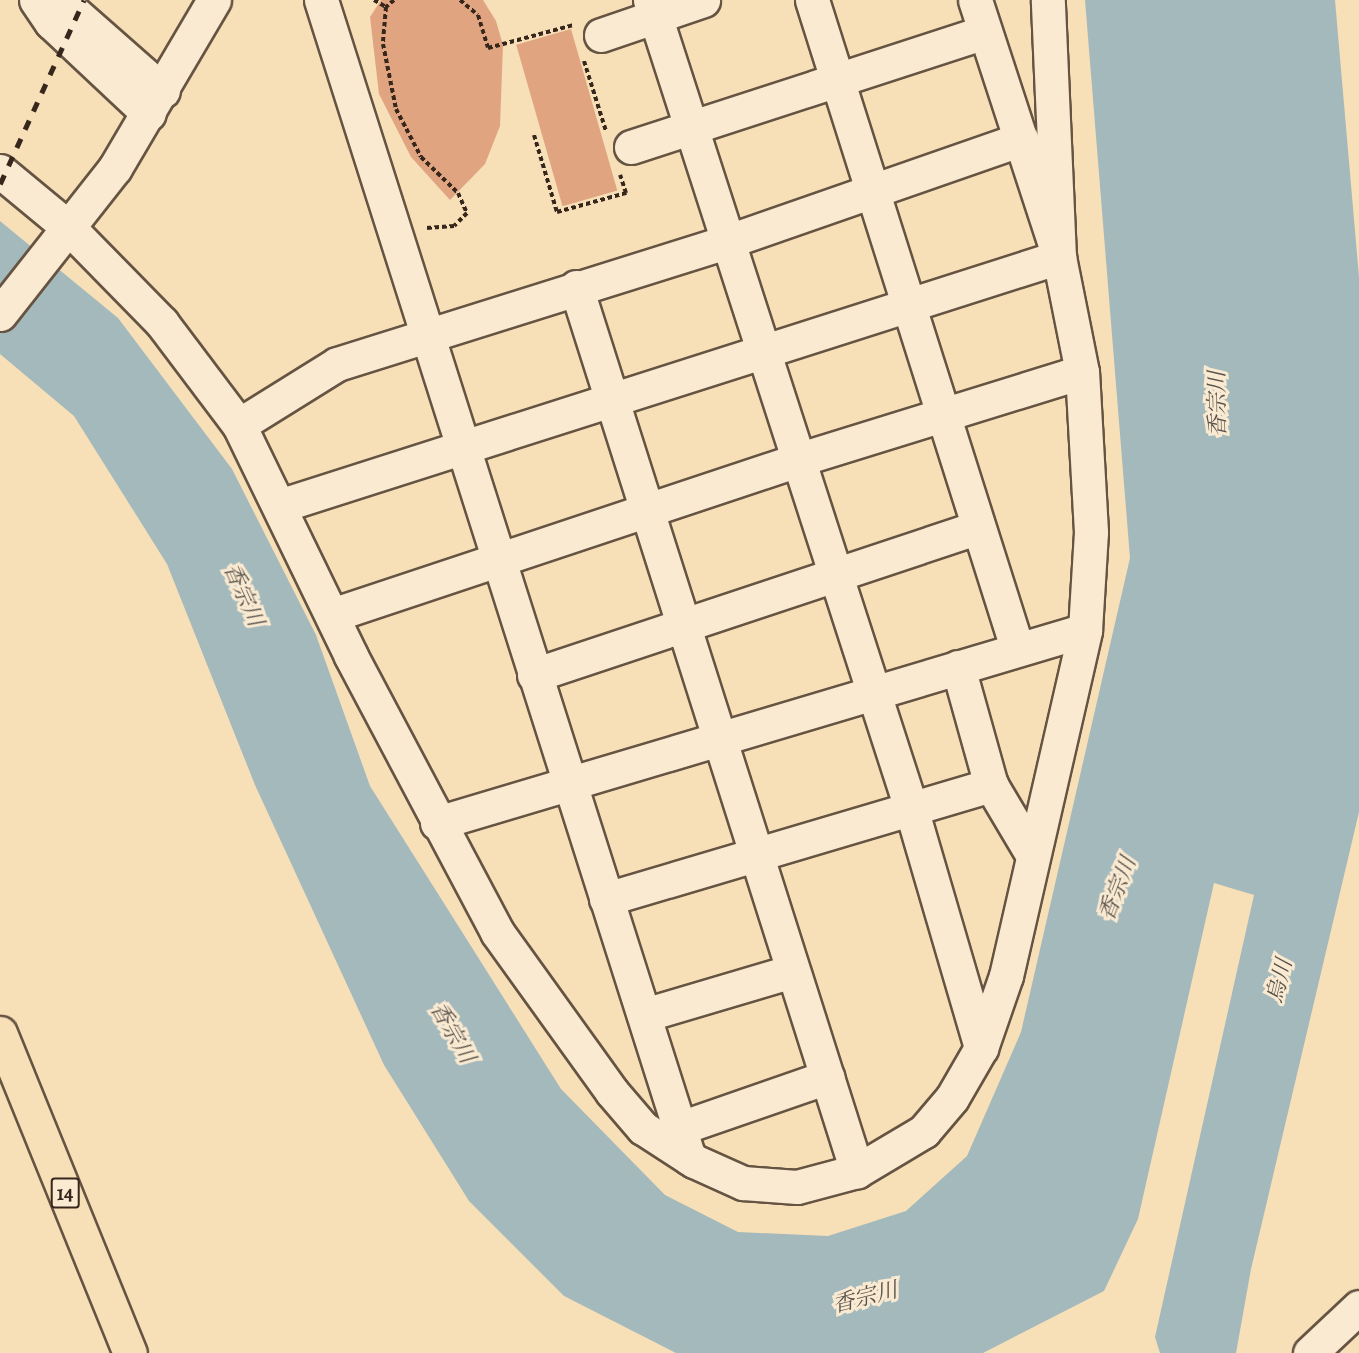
<!DOCTYPE html>
<meta charset="utf-8">
<style>
body{margin:0}
#map{position:relative;width:1359px;height:1353px;overflow:hidden;background:#f7dfb8;font-family:Alegreya,"Noto Serif JP",serif}
div>[style]{position:absolute}
.water>*{inset:0;background:#a4b9bb}
.building>*{inset:0;background:#e0a580;transform-origin:0 0}
.path>*{height:4px;margin-top:-2px;transform-origin:0;background:repeating-linear-gradient(90deg,#36261c 0 4.5px,transparent 0 7.5px)}
.roads{filter:drop-shadow(2px 0 #665443) drop-shadow(-2px 0 #665443) drop-shadow(0 2px #665443) drop-shadow(0 -2px #665443)}
.minor>*{height:33px;margin:-16.5px;padding:0 16.5px;transform-origin:16.5px;border-radius:16.5px;background:#faead1}
.major>*{height:33px;margin:-16.5px;padding:0 16.5px;transform-origin:16.5px;border-radius:16.5px;background:#f7dfb8}
.rail>*{height:4.5px;margin-top:-2.25px;transform-origin:0;background:repeating-linear-gradient(90deg,#36261c 0 10px,transparent 0 20px)}
span{translate:-50% -50%;white-space:nowrap;text-align:center;line-height:1.15;-webkit-text-stroke:6px #faead1;paint-order:stroke}
.shield-label span{padding:2px 4px;background:#faead1;border:2px solid;border-radius:4px;-webkit-text-stroke-width:0}
.shield-label{font-size:20px;color:#36261c;font-weight:700}
.water-label{font-size:22px;color:#57524c;font-style:italic}
</style>
<div id="map">
<div class="water">
<i style="clip-path:polygon(1085px 0,1335px 0,1359px 277px,1359px 812px,1251px 1269px,1236px 1353px,1160px 1353px,1155px 1337px,1254px 895px,1214px 883px,1138px 1219px,1104px 1291px,983px 1353px,676px 1353px,564px 1296px,469px 1201px,384px 1065px,255px 785px,167px 564px,74px 416px,0 354px,0 221px,118px 318px,232px 469px,316px 635px,370px 786px,561px 1089px,665px 1195px,738px 1232px,828px 1236px,906px 1211px,967px 1156px,1021px 1032px,1130px 558px)"></i>
</div>
<div class="building">
<i style="clip-path:polygon(381px 0,483px 0,496px 21px,503px 45px,500px 126px,485px 164px,450px 200px,411px 157px,379px 94px,370px 17px)"></i>
<i style="left:571px;top:29px;width:168px;height:57px;rotate:74deg"></i>
</div>
<div class="path">
<i style="left:374px;top:0;width:14px;rotate:30deg"></i>
<i style="left:394px;top:0;width:11px;rotate:139deg"></i>
<i style="left:386px;top:7px;width:37px;rotate:95deg"></i>
<i style="left:383px;top:44px;width:66px;rotate:78.7deg"></i>
<i style="left:396px;top:109px;width:54px;rotate:62.5deg"></i>
<i style="left:421px;top:157px;width:52px;rotate:44.2deg"></i>
<i style="left:458px;top:193px;width:22px;rotate:66deg"></i>
<i style="left:467px;top:213px;width:18px;rotate:135deg"></i>
<i style="left:454px;top:226px;width:28px;rotate:176deg"></i>
<i style="left:460px;top:0;width:23px;rotate:40deg"></i>
<i style="left:478px;top:15px;width:34px;rotate:73deg"></i>
<i style="left:488px;top:48px;width:88px;rotate:-15.1deg"></i>
<i style="left:584px;top:61px;width:73px;rotate:72.6deg"></i>
<i style="left:534px;top:135px;width:80px;rotate:73.4deg"></i>
<i style="left:557px;top:212px;width:72px;rotate:-15.4deg"></i>
<i style="left:626px;top:193px;width:19px;rotate:-108deg"></i>
</div>
<div class="roads">
<div class="minor">
<i style="left:36px;top:0;width:27px;rotate:56deg"></i>
<i style="left:51px;top:22px;width:134px;rotate:43.2deg"></i>
<i style="left:321px;top:0;width:1215px;rotate:72.37deg"></i>
<i style="left:650px;top:0;width:849px;rotate:72.1deg"></i>
<i style="left:911px;top:808px;width:250px;rotate:73.7deg"></i>
<i style="left:812px;top:0;width:680px;rotate:72.44deg"></i>
<i style="left:63px;top:3px;width:133px;rotate:41.3deg"></i>
<i style="left:601px;top:35px;width:108px;rotate:-18.9deg"></i>
<i style="left:631px;top:147px;width:372px;rotate:-18deg"></i>
<i style="left:0;top:171px;width:91px;rotate:39.6deg"></i>
<i style="left:70px;top:229px;width:132px;rotate:45.6deg"></i>
<i style="left:162px;top:323px;width:128px;rotate:53deg"></i>
<i style="left:239px;top:425px;width:257px;rotate:64.1deg"></i>
<i style="left:351px;top:656px;width:312px;rotate:62.1deg"></i>
<i style="left:497px;top:932px;width:197px;rotate:54.3deg"></i>
<i style="left:612px;top:1092px;width:48px;rotate:49.3deg"></i>
<i style="left:643px;top:1128px;width:61px;rotate:32.9deg"></i>
<i style="left:694px;top:1161px;width:54px;rotate:24.2deg"></i>
<i style="left:743px;top:1183px;width:54px;rotate:4.2deg"></i>
<i style="left:797px;top:1187px;width:62px;rotate:-14.9deg"></i>
<i style="left:857px;top:1171px;width:78px;rotate:-30.8deg"></i>
<i style="left:924px;top:1131px;width:43px;rotate:-49.7deg"></i>
<i style="left:952px;top:1098px;width:58px;rotate:-59.9deg"></i>
<i style="left:981px;top:1048px;width:76px;rotate:-70.9deg"></i>
<i style="left:1006px;top:976px;width:355px;rotate:-77.1deg"></i>
<i style="left:1085px;top:630px;width:98px;rotate:-86.5deg"></i>
<i style="left:1091px;top:532px;width:160px;rotate:-93.2deg"></i>
<i style="left:1082px;top:372px;width:117px;rotate:-101.3deg"></i>
<i style="left:1059px;top:257px;width:257px;rotate:-92.5deg"></i>
<i style="left:576px;top:287px;width:928px;rotate:72.37deg"></i>
<i style="left:0;top:314px;width:186px;rotate:-51.8deg"></i>
<i style="left:115px;top:168px;width:195px;rotate:-59.5deg"></i>
<i style="left:239px;top:425px;width:115px;rotate:-31.9deg"></i>
<i style="left:337px;top:364px;width:408px;rotate:-17.4deg"></i>
<i style="left:726px;top:242px;width:313px;rotate:-19.2deg"></i>
<i style="left:279px;top:506px;width:819px;rotate:-17.7deg"></i>
<i style="left:1059px;top:257px;width:270px;rotate:-108.1deg"></i>
<i style="left:332px;top:615px;width:490px;rotate:-18.4deg"></i>
<i style="left:797px;top:460px;width:298px;rotate:-17.2deg"></i>
<i style="left:958px;top:667px;width:123px;rotate:74.4deg"></i>
<i style="left:991px;top:785px;width:80px;rotate:59.3deg"></i>
<i style="left:534px;top:675px;width:467px;rotate:-18.4deg"></i>
<i style="left:437px;top:823px;width:676px;rotate:-16.59deg"></i>
<i style="left:606px;top:899px;width:402px;rotate:-16.5deg"></i>
<i style="left:644px;top:1015px;width:155px;rotate:-16.5deg"></i>
<i style="left:680px;top:1128px;width:156px;rotate:-19.1deg"></i>
<i style="left:1310px;top:1353px;width:67px;rotate:-43.2deg"></i>
</div>
<div class="major">
<i style="left:0;top:1033px;width:345px;rotate:67.9deg"></i>
</div>
</div>
<div class="rail">
<i style="left:0;top:184px;width:202px;rotate:-65.5deg"></i>
</div>
<div class="shield-label">
<span style="left:65px;top:1193px">14</span>
</div>
<div class="water-label">
<span style="left:1218px;top:404px;rotate:-91deg">香宗川</span>
<span style="left:243px;top:595px;rotate:66deg">香宗川</span>
<span style="left:1118px;top:889px;rotate:-69deg">香宗川</span>
<span style="left:1280px;top:981px;rotate:-76deg">烏川</span>
<span style="left:452px;top:1033px;rotate:60deg">香宗川</span>
<span style="left:865px;top:1298px;rotate:-14deg">香宗川</span>
</div>
</div>
